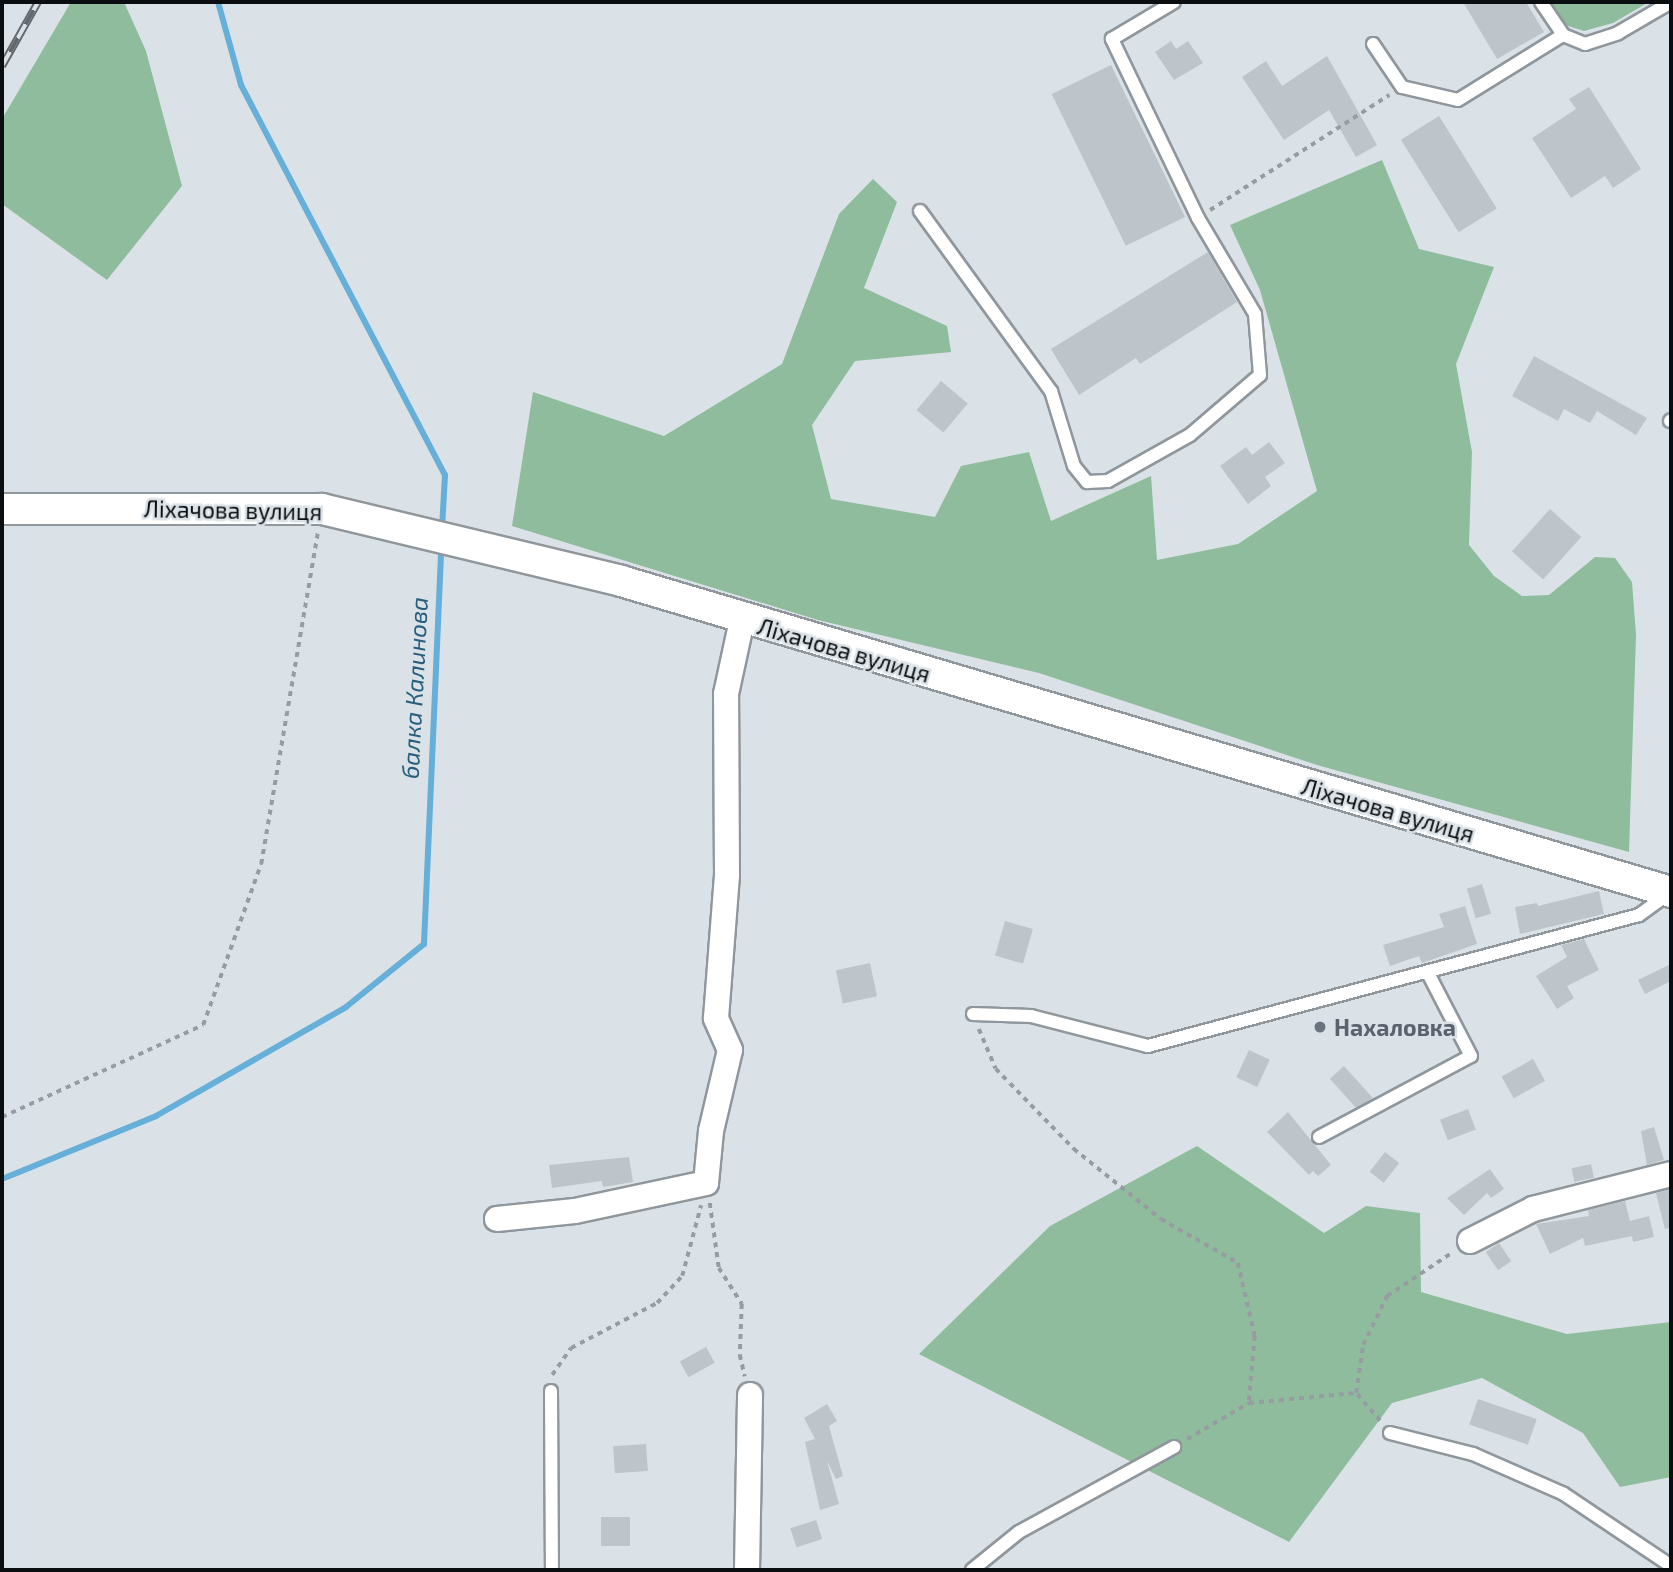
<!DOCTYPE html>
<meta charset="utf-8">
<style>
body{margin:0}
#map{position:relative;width:1673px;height:1572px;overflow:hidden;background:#dae2e8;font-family:"Exo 2",sans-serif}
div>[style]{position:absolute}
.green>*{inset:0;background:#8fbc9c}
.stream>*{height:6px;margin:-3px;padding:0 3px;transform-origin:3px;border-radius:3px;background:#66afd9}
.building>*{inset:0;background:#bdc5cb;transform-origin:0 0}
.path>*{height:3.5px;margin-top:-1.75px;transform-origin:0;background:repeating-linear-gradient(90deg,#969ca1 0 5px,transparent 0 10px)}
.roads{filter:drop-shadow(2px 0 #8f979d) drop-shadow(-2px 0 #8f979d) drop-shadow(0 2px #8f979d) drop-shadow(0 -2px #8f979d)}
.service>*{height:12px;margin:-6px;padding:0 6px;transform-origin:6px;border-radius:6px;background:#fff}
.minor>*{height:24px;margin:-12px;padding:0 12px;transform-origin:12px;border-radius:12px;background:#fff}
.tertiary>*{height:30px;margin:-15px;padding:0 15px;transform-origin:15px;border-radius:15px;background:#fff}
.rail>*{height:8px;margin-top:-4px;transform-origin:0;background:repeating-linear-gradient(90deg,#dae2e8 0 16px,#63686c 0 32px);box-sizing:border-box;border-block:2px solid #63686c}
.dots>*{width:19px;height:19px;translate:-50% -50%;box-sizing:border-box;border:4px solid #dae2e8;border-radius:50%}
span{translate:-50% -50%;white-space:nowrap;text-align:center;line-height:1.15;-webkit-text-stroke:5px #dae2e8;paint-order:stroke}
.street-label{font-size:23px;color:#0b0e10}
.worship-label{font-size:23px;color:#5b616d;font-weight:700}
.left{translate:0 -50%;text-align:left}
.water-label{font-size:24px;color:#275e7c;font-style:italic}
.frame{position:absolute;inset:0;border:4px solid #0b0e10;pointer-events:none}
</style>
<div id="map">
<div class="green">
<i style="clip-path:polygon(71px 2px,124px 2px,146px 51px,182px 186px,107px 280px,2px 204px,2px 119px)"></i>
<i style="clip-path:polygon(1548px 2px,1649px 2px,1613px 23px,1584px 31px,1562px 24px)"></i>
<i style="clip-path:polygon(1382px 160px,1419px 249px,1494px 267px,1456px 364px,1472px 452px,1469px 545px,1494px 576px,1522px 596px,1549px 595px,1595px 557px,1615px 558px,1632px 582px,1636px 635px,1629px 852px,1317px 765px,1039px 673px,818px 620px,512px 526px,533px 392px,664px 436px,782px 364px,839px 214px,873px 179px,897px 202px,864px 288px,947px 326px,951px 352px,855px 361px,812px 425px,831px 499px,935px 517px,961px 466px,1029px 452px,1051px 521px,1151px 476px,1157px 560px,1238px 544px,1317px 491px,1260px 290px,1230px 225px)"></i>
<i style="clip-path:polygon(1197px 1146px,1324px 1233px,1366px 1206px,1420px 1213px,1421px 1292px,1567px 1334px,1671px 1322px,1671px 1477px,1620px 1487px,1583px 1433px,1482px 1378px,1392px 1403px,1289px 1542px,919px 1354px,1050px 1226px)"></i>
</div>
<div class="stream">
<i style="left:218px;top:2px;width:86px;rotate:74.5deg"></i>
<i style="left:241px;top:85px;width:440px;rotate:62.4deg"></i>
<i style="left:445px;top:475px;width:54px;rotate:93.2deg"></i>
<i style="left:2px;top:1179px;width:166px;rotate:-22.2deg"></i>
<i style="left:156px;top:1116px;width:219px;rotate:-29.8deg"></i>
<i style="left:346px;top:1007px;width:100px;rotate:-38.9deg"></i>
<i style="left:424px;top:944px;width:397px;rotate:-87.5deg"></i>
</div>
<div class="building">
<i style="clip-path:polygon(1463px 2px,1526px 2px,1544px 32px,1497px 59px)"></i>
<i style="clip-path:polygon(1171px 41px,1176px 49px,1188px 41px,1203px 63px,1174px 80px,1155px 52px)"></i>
<i style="clip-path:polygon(1327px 56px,1377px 145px,1356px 157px,1329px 110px,1284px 140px,1242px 77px,1266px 61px,1282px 86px)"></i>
<i style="left:1111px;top:65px;width:169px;height:66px;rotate:64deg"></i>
<i style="clip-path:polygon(1589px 87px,1641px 169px,1613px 188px,1605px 176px,1571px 198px,1532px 138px,1576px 109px,1569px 99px)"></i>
<i style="left:1439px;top:116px;width:109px;height:45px;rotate:58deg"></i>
<i style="clip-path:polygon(1208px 252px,1237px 302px,1140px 364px,1136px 358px,1079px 395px,1051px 349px)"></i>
<i style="clip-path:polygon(1534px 356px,1647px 418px,1636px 435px,1597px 411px,1590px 423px,1564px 409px,1558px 421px,1512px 396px)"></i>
<i style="left:941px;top:381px;width:35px;height:38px;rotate:40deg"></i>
<i style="clip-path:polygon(1269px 442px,1285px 463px,1265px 477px,1271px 486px,1248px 504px,1220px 466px,1246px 447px,1252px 455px)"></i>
<i style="left:1550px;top:509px;width:42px;height:57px;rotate:42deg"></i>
<i style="left:1482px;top:884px;width:31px;height:16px;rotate:73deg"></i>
<i style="clip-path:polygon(1599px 891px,1604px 914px,1520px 934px,1515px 907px,1537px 903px,1538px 906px)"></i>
<i style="clip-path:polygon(1465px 906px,1477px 944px,1422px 963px,1419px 956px,1390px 966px,1383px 945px,1444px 927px,1439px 914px)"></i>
<i style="left:1005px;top:921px;width:29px;height:36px;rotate:16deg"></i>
<i style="clip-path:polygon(1584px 939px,1599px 970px,1567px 986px,1574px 998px,1557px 1009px,1536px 976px,1567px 957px,1561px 945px)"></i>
<i style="left:870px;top:963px;width:34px;height:35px;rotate:78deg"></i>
<i style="clip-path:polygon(1671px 964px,1671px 981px,1645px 994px,1638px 980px)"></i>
<i style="left:1249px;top:1050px;width:23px;height:30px;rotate:25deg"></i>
<i style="left:1533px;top:1059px;width:25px;height:36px;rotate:61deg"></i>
<i style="left:1344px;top:1066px;width:43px;height:19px;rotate:48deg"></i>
<i style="left:1468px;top:1109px;width:22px;height:30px;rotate:69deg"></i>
<i style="clip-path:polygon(1288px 1112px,1331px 1165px,1318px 1176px,1313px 1171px,1309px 1175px,1267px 1132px)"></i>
<i style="clip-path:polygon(1654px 1127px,1664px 1160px,1647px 1165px,1641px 1131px)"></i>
<i style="left:1385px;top:1152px;width:18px;height:25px;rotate:38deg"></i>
<i style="clip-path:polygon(629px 1157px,633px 1182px,603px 1187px,602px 1181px,552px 1188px,549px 1165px)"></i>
<i style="left:1591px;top:1164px;width:14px;height:20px;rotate:78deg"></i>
<i style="clip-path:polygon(1490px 1169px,1504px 1189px,1491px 1198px,1487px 1193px,1464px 1215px,1447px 1198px)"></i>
<i style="clip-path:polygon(1671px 1189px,1671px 1228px,1665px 1229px,1656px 1193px)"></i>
<i style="clip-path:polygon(1625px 1201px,1630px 1221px,1649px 1216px,1654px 1237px,1633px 1242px,1632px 1236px,1585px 1246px,1583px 1238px,1550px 1254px,1536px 1224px,1589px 1216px,1588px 1210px)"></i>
<i style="left:1499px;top:1243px;width:22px;height:16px;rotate:56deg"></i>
<i style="left:706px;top:1347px;width:18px;height:30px;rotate:61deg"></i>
<i style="left:1478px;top:1399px;width:62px;height:27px;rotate:19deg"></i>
<i style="clip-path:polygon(827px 1404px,837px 1421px,829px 1426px,843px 1476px,836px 1479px,827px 1461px,839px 1504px,820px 1510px,805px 1442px,815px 1439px,804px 1418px)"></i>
<i style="left:646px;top:1444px;width:27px;height:33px;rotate:86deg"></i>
<i style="left:630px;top:1517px;width:29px;height:29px;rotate:90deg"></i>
<i style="left:816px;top:1520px;width:20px;height:27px;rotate:72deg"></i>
</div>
<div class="path">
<i style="left:1210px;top:210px;width:213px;rotate:-32.7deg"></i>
<i style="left:979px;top:1029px;width:43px;rotate:67deg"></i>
<i style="left:996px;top:1069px;width:112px;rotate:45.7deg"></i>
<i style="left:1074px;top:1149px;width:112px;rotate:38.8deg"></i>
<i style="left:1161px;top:1219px;width:89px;rotate:29.7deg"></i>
<i style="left:1238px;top:1263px;width:75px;rotate:76.9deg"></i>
<i style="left:1255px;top:1336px;width:67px;rotate:95.1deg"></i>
<i style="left:2px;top:1117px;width:221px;rotate:-24.6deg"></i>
<i style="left:203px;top:1025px;width:171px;rotate:-70.2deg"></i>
<i style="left:261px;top:864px;width:337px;rotate:-80.3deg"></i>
<i style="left:710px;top:1203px;width:66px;rotate:82.1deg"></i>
<i style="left:719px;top:1268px;width:43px;rotate:57.4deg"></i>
<i style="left:742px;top:1304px;width:51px;rotate:92.2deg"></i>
<i style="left:740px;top:1355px;width:22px;rotate:77deg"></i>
<i style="left:552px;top:1375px;width:33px;rotate:-55deg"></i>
<i style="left:571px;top:1348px;width:97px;rotate:-27.6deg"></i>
<i style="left:657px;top:1303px;width:37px;rotate:-47deg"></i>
<i style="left:682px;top:1276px;width:73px;rotate:-75deg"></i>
<i style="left:1380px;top:1421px;width:37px;rotate:-131deg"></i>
<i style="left:1356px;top:1393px;width:49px;rotate:-81.7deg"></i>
<i style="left:1363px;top:1345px;width:55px;rotate:-63.9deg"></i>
<i style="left:1387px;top:1296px;width:79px;rotate:-33.7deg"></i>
<i style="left:1187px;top:1439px;width:72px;rotate:-30.1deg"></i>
<i style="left:1249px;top:1403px;width:107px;rotate:-5.3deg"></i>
</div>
<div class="roads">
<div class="service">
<i style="left:1541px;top:2px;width:40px;rotate:56deg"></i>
<i style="left:1373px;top:44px;width:52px;rotate:56deg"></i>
<i style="left:1402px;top:87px;width:57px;rotate:13.1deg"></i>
<i style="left:1458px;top:100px;width:123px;rotate:-31.8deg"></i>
<i style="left:1563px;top:35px;width:24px;rotate:22deg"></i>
<i style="left:1585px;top:44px;width:35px;rotate:-18deg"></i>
<i style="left:1618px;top:33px;width:61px;rotate:-30.3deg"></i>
<i style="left:920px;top:211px;width:223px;rotate:54deg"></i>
<i style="left:1051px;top:391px;width:78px;rotate:73deg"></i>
<i style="left:1074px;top:466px;width:21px;rotate:51deg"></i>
<i style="left:1087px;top:482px;width:21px;rotate:-3deg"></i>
<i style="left:1108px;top:481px;width:94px;rotate:-29.3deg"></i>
<i style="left:1190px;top:435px;width:92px;rotate:-40.6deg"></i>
<i style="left:1260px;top:375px;width:61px;rotate:-94.7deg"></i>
<i style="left:1255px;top:314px;width:112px;rotate:-120.7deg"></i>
<i style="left:1198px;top:218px;width:199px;rotate:-115.7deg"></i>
<i style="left:1112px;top:39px;width:72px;rotate:-30.8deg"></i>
<i style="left:1670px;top:421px;width:1px;rotate:-45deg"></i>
<i style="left:973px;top:1014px;width:58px;rotate:2deg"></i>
<i style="left:1031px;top:1016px;width:121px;rotate:14.4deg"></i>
<i style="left:1148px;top:1046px;width:508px;rotate:-14.94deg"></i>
<i style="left:1639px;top:915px;width:36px;rotate:-36deg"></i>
<i style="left:1319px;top:1137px;width:172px;rotate:-28.1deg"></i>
<i style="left:1471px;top:1056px;width:93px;rotate:-117.4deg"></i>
<i style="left:551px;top:1391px;width:179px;rotate:89.7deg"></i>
<i style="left:1390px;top:1433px;width:86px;rotate:14.2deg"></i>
<i style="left:1473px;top:1454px;width:99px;rotate:23.7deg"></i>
<i style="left:1564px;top:1494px;width:129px;rotate:33.9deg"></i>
<i style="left:972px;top:1570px;width:60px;rotate:-39deg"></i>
<i style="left:1019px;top:1532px;width:177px;rotate:-28.7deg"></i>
</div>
<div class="minor">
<i style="left:497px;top:1219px;width:78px;rotate:-5.9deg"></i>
<i style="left:575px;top:1211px;width:134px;rotate:-12.1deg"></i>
<i style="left:706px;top:1183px;width:52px;rotate:-84.5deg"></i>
<i style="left:711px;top:1131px;width:83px;rotate:-76.8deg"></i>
<i style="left:730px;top:1050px;width:35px;rotate:-114deg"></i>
<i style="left:716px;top:1018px;width:143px;rotate:-85.6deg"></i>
<i style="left:727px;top:875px;width:181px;rotate:-90.3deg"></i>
<i style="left:726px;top:694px;width:76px;rotate:-77.8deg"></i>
<i style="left:1470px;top:1241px;width:71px;rotate:-26.9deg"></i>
<i style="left:1533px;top:1209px;width:142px;rotate:-14.2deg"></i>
<i style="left:747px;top:1570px;width:175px;rotate:-89deg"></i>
</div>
<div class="tertiary">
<i style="left:2px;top:509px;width:320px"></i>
<i style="left:322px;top:509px;width:308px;rotate:13.5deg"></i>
<i style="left:621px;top:581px;width:1095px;rotate:16.5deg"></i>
</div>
</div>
<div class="rail">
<i style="left:2px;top:66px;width:73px;rotate:-60.6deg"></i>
</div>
<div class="dots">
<i style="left:1320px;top:1027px;background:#6b7280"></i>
</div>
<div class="street-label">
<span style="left:233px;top:510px;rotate:1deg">Ліхачова вулиця</span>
<span style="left:844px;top:650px;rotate:16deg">Ліхачова вулиця</span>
<span style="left:1388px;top:810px;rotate:16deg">Ліхачова вулиця</span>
</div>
<div class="worship-label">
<span class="left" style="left:1334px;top:1027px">Нахаловка</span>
</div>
<div class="water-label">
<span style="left:414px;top:688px;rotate:-87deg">балка Калинова</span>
</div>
<div class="frame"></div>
</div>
